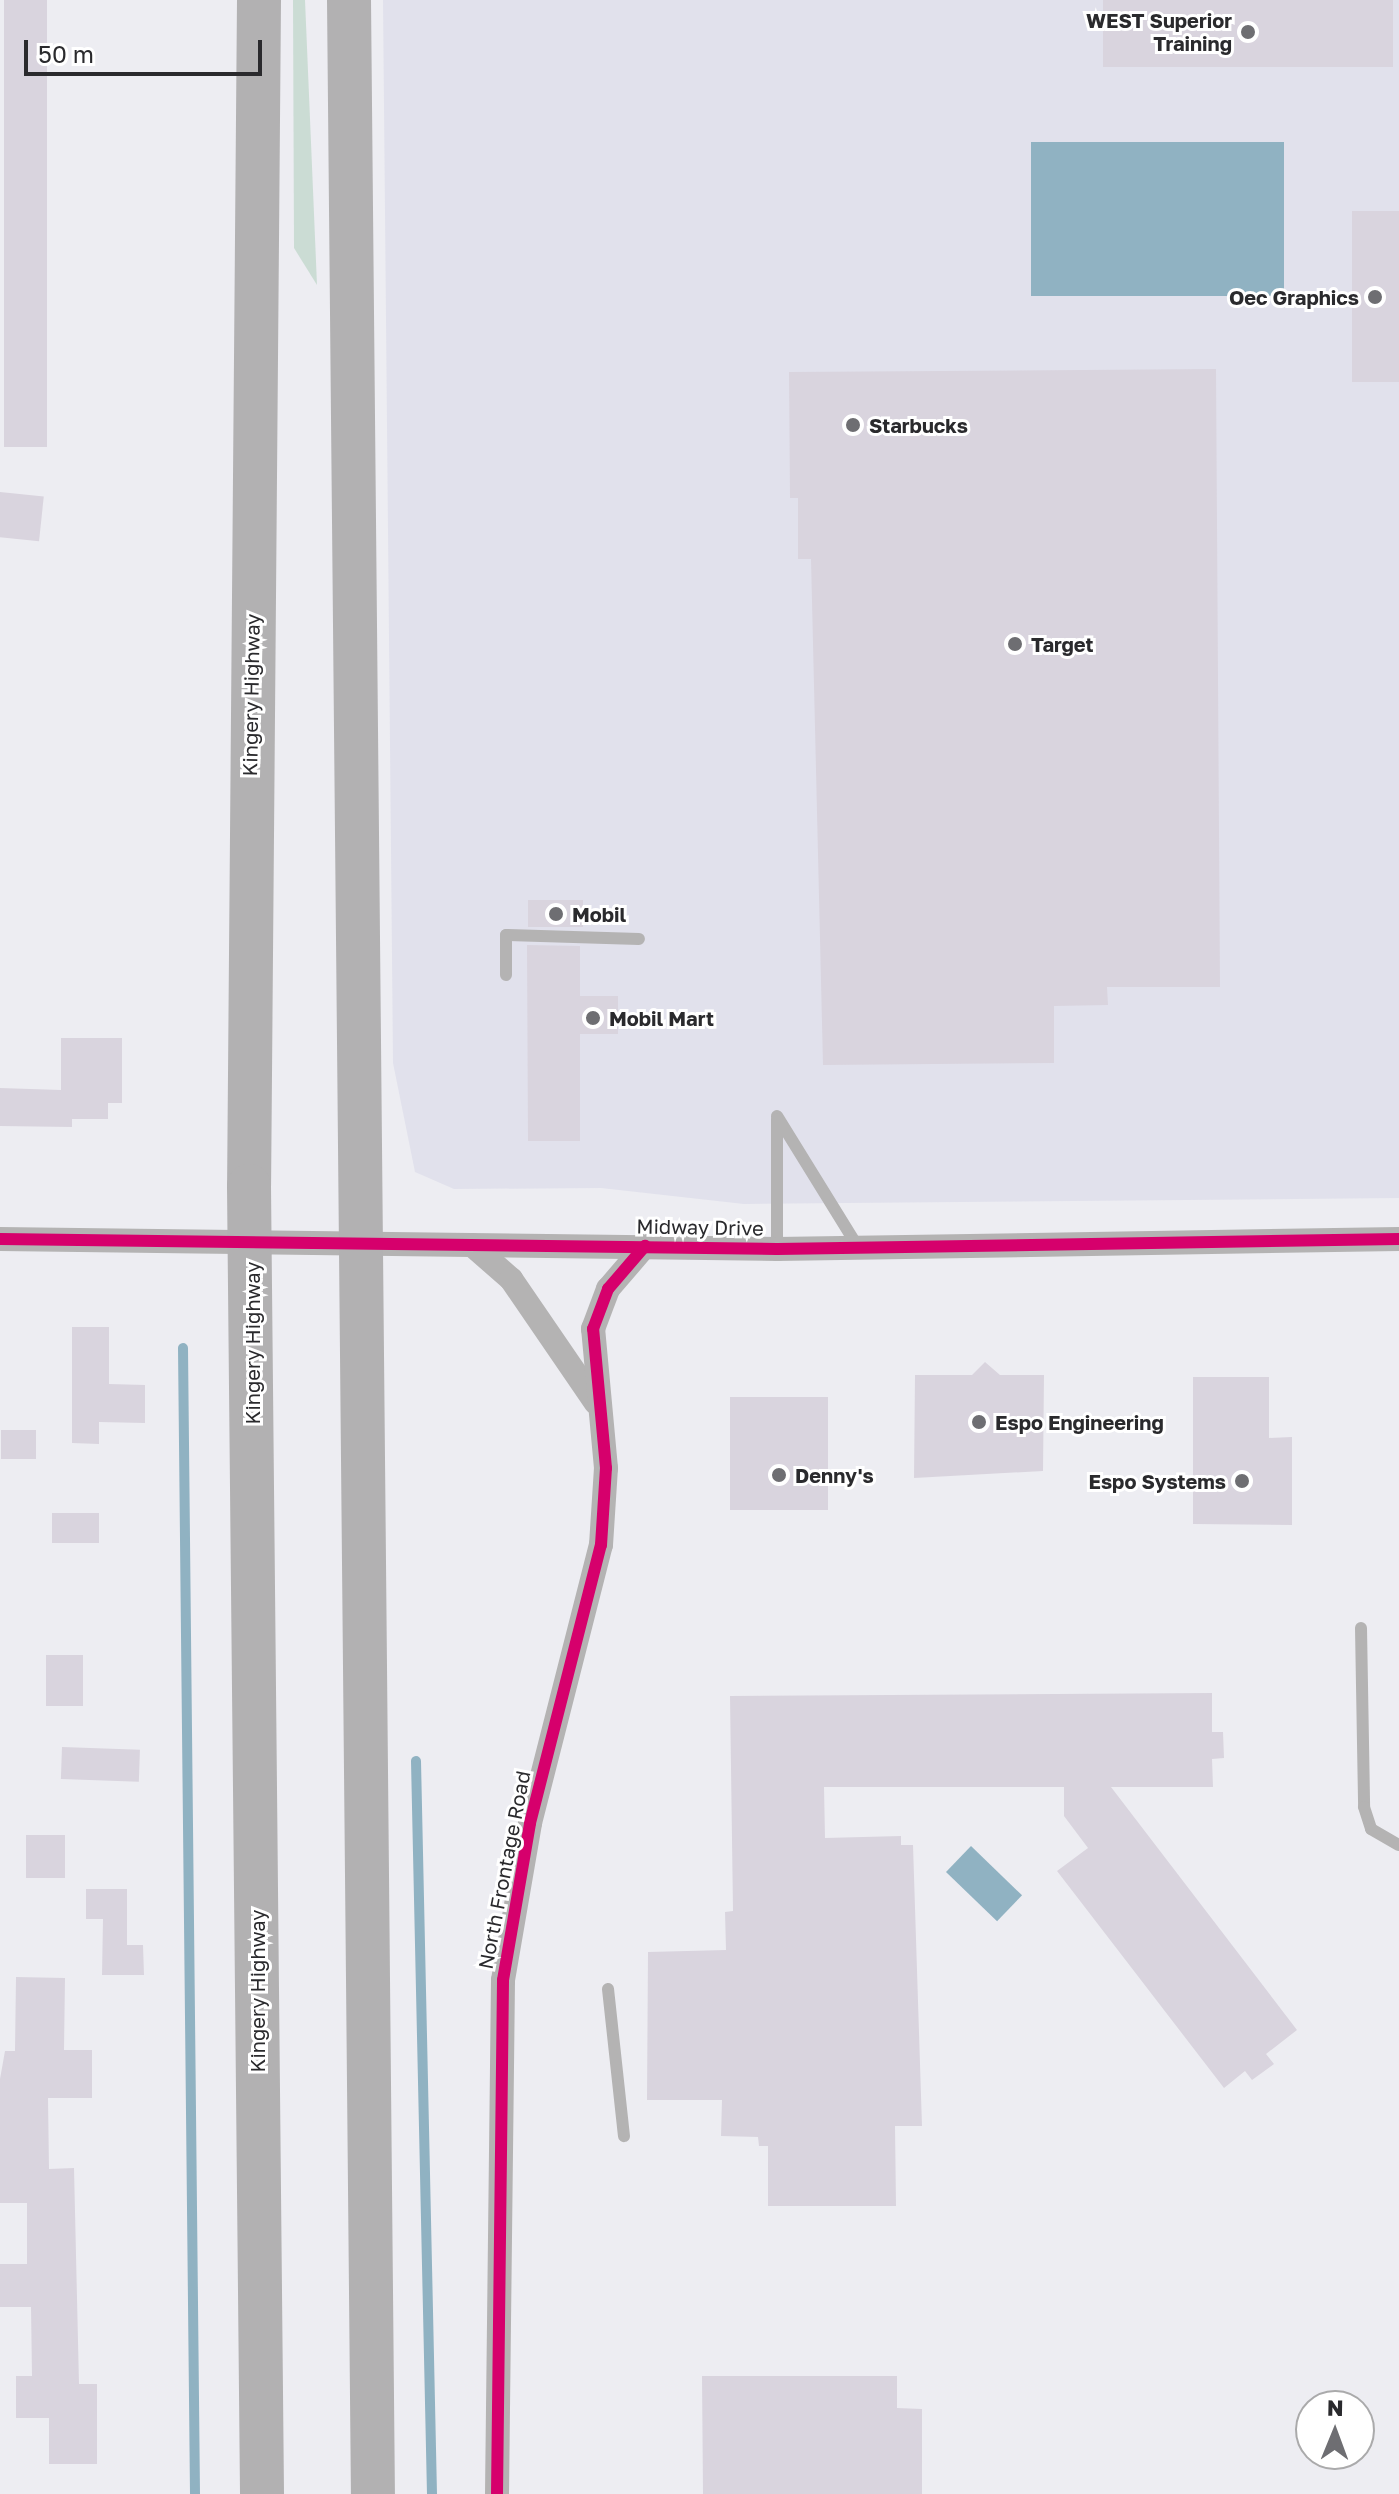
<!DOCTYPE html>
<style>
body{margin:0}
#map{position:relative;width:1399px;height:2494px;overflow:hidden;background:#ededf2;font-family:"Golos Text",sans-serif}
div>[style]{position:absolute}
.built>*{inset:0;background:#e1e1ec}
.green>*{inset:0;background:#cbdcd4}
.water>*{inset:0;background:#90b2c2;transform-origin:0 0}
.stream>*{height:10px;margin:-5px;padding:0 5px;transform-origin:5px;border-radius:5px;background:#90b2c2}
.building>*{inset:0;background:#d9d4de;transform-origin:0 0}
.lane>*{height:12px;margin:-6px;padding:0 6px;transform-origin:6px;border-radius:6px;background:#b4b3b3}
.street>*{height:24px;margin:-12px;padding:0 12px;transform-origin:12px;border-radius:12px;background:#b4b3b3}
.highway>*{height:44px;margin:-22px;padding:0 22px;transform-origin:22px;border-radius:22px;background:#b2b1b2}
.cycleway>*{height:12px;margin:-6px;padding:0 6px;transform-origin:6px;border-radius:6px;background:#d6006c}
.dots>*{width:22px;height:22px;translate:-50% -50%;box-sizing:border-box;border:4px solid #fff;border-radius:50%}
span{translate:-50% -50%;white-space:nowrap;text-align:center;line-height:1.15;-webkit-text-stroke:6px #fff;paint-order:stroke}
.poi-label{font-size:20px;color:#2a2a2d;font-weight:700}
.right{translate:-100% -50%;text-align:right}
.left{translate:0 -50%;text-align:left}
.street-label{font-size:20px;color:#2a2a2d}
.north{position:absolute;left:1295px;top:2390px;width:80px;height:80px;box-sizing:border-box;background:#fff;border:2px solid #aaaaab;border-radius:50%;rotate:1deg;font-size:22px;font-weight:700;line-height:32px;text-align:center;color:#2a2a2d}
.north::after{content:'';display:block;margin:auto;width:28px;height:36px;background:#6e6e72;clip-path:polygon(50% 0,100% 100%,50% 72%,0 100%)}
.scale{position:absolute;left:24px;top:40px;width:238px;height:36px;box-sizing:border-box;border:4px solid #2a2a2d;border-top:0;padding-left:10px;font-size:24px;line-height:28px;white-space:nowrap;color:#2a2a2d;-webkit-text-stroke:6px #fff;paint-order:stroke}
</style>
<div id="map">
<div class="built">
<i style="clip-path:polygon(383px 0,1399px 0,1399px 1198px,744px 1204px,601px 1188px,454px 1189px,415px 1172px,393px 1063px)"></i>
</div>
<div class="green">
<i style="clip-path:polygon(293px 0,305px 0,317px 285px,294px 248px)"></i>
</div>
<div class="water">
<i style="left:1284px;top:142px;width:154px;height:253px;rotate:90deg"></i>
<i style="left:971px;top:1846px;width:71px;height:36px;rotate:44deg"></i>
</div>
<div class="stream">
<i style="left:183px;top:1348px;width:1146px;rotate:89.4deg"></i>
<i style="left:416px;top:1761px;width:733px;rotate:88.75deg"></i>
</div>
<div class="building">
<i style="left:4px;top:0;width:43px;height:447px"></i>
<i style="left:1103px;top:0;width:290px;height:67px"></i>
<i style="left:1352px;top:211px;width:47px;height:171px"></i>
<i style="clip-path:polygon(1216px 369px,1220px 987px,1107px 987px,1108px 1005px,1054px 1006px,1054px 1063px,823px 1065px,811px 559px,798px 559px,798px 498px,790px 498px,789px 372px)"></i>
<i style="left:0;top:492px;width:44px;height:45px;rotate:6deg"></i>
<i style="left:528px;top:900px;width:55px;height:27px"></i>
<i style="clip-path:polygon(527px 945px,580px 946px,580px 996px,618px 996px,618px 1034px,580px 1034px,580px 1141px,528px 1141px)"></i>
<i style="clip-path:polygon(61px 1038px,122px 1038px,122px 1103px,108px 1103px,108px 1119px,72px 1119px,72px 1127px,0 1126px,0 1088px,61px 1090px)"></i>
<i style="clip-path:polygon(72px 1327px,109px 1327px,109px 1384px,145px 1385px,145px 1423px,99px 1422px,99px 1444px,72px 1443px)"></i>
<i style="clip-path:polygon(985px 1362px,1000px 1375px,1044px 1375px,1043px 1471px,914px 1478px,915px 1375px,972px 1375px)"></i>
<i style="clip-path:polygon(1193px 1377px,1269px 1377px,1269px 1438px,1292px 1437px,1292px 1525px,1193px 1524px)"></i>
<i style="left:730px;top:1397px;width:98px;height:113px"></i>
<i style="left:1px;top:1430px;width:35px;height:29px"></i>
<i style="left:52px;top:1513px;width:47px;height:30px"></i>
<i style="left:83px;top:1655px;width:51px;height:37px;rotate:90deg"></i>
<i style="clip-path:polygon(1212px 1693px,1212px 1732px,1223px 1732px,1224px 1758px,1212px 1759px,1213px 1787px,1111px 1787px,1297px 2030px,1266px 2054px,1274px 2064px,1252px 2080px,1245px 2071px,1224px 2088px,1057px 1871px,1088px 1848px,1064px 1816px,1064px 1787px,824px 1787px,825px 1838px,901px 1836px,901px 1845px,913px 1845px,922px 2126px,895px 2126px,896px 2206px,768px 2206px,768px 2146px,759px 2146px,758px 2137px,721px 2136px,722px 2100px,647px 2100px,648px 1952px,726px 1950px,725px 1912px,733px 1911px,730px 1696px)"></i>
<i style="left:62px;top:1747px;width:78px;height:32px;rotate:2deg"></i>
<i style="left:26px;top:1835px;width:39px;height:43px"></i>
<i style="clip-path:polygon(86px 1889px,127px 1889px,127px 1945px,143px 1945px,144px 1975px,102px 1975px,103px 1919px,86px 1919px)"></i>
<i style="clip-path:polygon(16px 1977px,65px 1978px,64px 2050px,92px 2050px,92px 2098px,48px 2098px,49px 2169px,74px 2168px,79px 2384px,97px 2384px,97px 2464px,49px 2464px,49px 2418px,16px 2418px,16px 2376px,32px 2376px,31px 2307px,0 2307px,0 2264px,27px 2264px,27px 2203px,0 2203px,0 2079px,5px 2051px,15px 2051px)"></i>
<i style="clip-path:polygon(702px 2376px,897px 2376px,897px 2408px,922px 2409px,922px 2494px,703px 2494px)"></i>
</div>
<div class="lane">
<i style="left:506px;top:975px;width:40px;rotate:-90deg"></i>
<i style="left:506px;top:935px;width:133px;rotate:1.7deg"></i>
<i style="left:777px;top:1116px;width:154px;rotate:58.3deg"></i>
<i style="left:777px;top:1249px;width:130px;rotate:-90deg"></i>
<i style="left:1361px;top:1628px;width:179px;rotate:89deg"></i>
<i style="left:1364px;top:1807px;width:23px;rotate:72deg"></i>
<i style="left:1371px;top:1829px;width:32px;rotate:30deg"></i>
<i style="left:608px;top:1989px;width:148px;rotate:83.8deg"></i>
</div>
<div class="street">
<i style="left:0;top:1239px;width:777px;rotate:0.74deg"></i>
<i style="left:777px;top:1249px;width:622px;rotate:-0.92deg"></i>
<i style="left:472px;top:1245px;width:52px;rotate:41.1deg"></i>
<i style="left:511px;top:1279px;width:150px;rotate:55.6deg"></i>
<i style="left:497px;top:2494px;width:514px;rotate:-89.33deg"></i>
<i style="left:503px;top:1980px;width:159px;rotate:-80.2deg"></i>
<i style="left:530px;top:1823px;width:287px;rotate:-75.7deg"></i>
<i style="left:601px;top:1545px;width:77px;rotate:-86.3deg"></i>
<i style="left:606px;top:1468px;width:140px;rotate:-95.3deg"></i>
<i style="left:593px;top:1329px;width:43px;rotate:-69.4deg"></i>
<i style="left:608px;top:1289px;width:57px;rotate:-49.3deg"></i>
</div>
<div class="highway">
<i style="left:259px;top:0;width:1186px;rotate:90.48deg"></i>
<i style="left:249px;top:1186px;width:1308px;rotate:89.43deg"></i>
<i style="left:349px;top:0;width:2494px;rotate:89.45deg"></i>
</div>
<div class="cycleway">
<i style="left:0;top:1239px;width:777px;rotate:0.74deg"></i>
<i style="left:777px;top:1249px;width:622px;rotate:-0.92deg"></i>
<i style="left:497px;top:2494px;width:514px;rotate:-89.33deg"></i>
<i style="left:503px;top:1980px;width:159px;rotate:-80.2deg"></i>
<i style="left:530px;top:1823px;width:287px;rotate:-75.7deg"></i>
<i style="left:601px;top:1545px;width:77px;rotate:-86.3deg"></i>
<i style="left:606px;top:1468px;width:140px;rotate:-95.3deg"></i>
<i style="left:593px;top:1329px;width:43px;rotate:-69.4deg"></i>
<i style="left:608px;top:1289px;width:57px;rotate:-49.3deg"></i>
</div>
<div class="dots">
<i style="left:1248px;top:32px;background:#6e6e72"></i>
<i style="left:1375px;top:297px;background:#6e6e72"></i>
<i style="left:853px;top:425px;background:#6e6e72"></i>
<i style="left:1015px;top:644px;background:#6e6e72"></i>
<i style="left:556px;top:914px;background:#6e6e72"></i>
<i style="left:593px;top:1018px;background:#6e6e72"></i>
<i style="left:979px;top:1422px;background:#6e6e72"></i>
<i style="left:779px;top:1475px;background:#6e6e72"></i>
<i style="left:1242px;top:1481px;background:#6e6e72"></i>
</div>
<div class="poi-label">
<span class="right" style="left:1232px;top:32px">WEST Superior<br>Training</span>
<span class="right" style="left:1359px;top:297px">Oec Graphics</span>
<span class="left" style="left:869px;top:425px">Starbucks</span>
<span class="left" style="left:1031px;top:644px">Target</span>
<span class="left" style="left:572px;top:914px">Mobil</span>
<span class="left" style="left:609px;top:1018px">Mobil Mart</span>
<span class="left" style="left:995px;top:1422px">Espo Engineering</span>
<span class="left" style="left:795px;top:1475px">Denny's</span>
<span class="right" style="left:1226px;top:1481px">Espo Systems</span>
</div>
<div class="street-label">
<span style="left:251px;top:695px;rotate:-89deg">Kingery Highway</span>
<span style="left:700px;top:1227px;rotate:1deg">Midway Drive</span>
<span style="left:252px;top:1343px;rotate:-90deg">Kingery Highway</span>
<span style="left:504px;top:1870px;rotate:-79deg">North Frontage Road</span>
<span style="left:257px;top:1991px;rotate:-90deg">Kingery Highway</span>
</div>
<div class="north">N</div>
<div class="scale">50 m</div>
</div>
